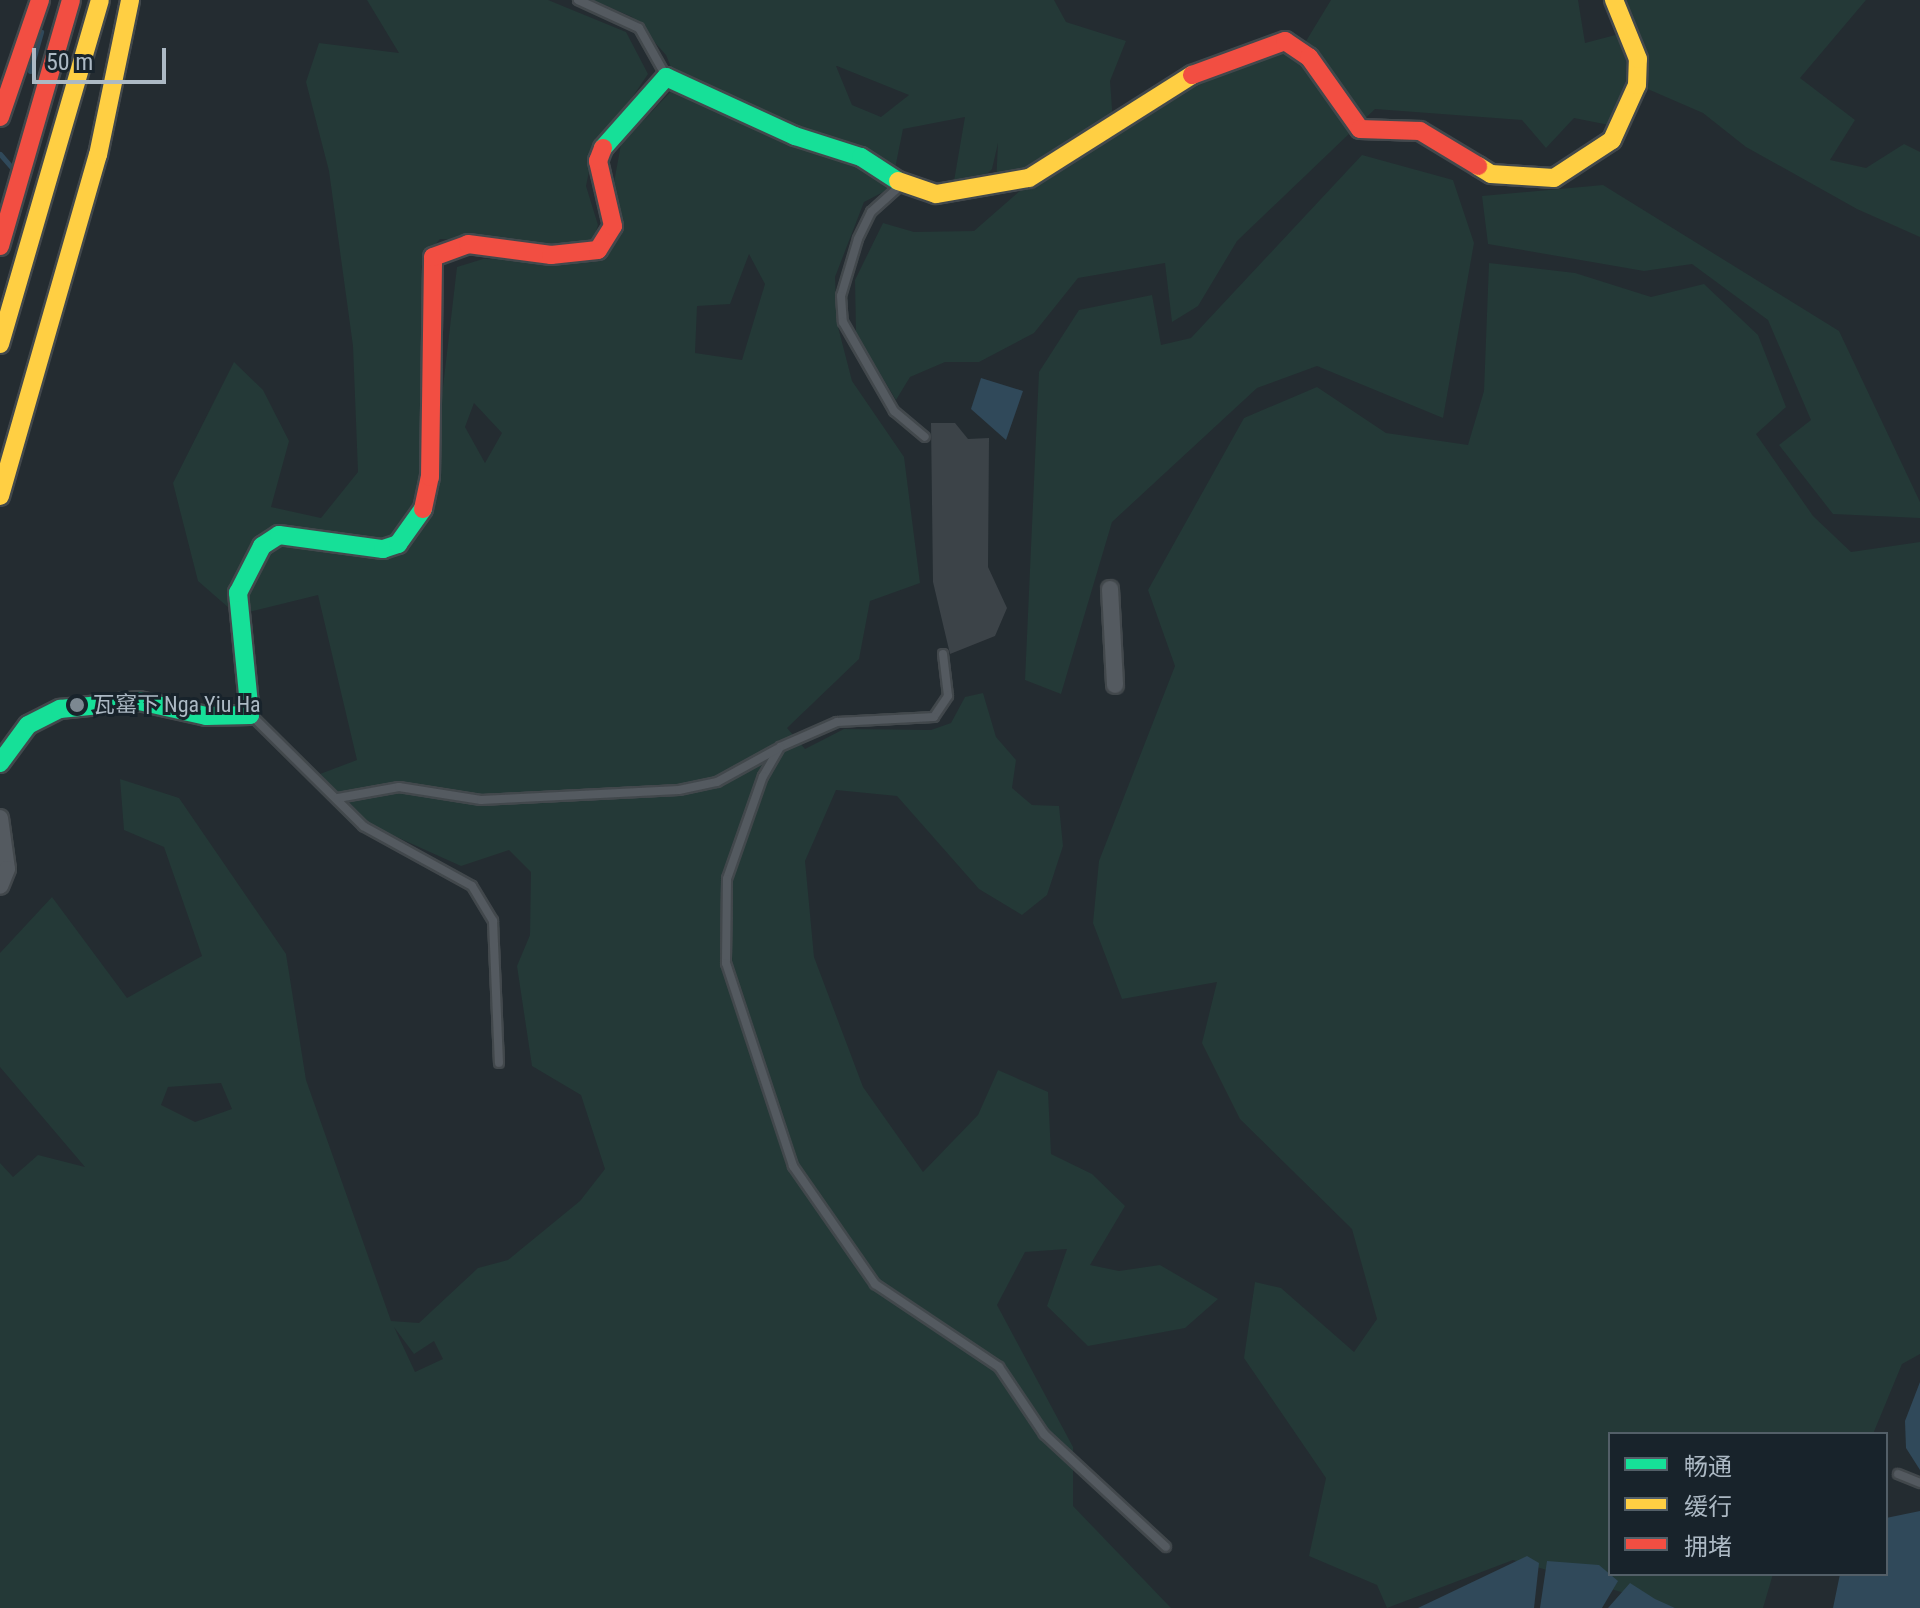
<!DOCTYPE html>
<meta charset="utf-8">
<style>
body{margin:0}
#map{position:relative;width:1920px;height:1608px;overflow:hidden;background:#242c31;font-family:"Roboto Condensed","Noto Sans SC",sans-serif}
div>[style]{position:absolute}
.green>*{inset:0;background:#243937}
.water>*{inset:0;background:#30495a}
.stream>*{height:5px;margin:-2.5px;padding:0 2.5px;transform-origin:2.5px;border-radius:2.5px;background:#30495a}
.building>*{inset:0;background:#3c4348}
.roads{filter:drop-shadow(2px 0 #42484c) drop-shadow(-2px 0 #42484c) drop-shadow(0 2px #42484c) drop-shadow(0 -2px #42484c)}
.lane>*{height:8px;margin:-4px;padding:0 4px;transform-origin:4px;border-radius:4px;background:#545a60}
.street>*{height:16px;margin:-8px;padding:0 8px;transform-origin:8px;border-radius:8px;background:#545a60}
.fast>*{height:18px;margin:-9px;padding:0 9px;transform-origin:9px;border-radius:9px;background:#16e098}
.slow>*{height:18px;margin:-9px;padding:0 9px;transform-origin:9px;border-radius:9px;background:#ffcf43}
.jam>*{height:18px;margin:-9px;padding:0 9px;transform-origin:9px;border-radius:9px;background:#f24e42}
.dots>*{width:22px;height:22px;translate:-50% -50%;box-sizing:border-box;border:4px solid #18232b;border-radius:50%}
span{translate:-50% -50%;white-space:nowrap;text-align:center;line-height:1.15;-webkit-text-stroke:6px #18232b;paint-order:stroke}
.poi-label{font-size:22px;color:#acb9c4}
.left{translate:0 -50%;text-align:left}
.legend{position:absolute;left:1608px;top:1432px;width:280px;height:144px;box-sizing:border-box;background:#18232b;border:2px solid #535f68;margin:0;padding:10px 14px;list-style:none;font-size:24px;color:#acb9c4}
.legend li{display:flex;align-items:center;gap:16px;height:40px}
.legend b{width:40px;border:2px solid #535f68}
.scale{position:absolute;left:32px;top:48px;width:134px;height:36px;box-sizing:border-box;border:4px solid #acb9c4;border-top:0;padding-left:10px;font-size:24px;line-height:28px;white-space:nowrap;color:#acb9c4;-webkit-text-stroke:6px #18232b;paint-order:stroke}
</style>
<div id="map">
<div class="green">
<i style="clip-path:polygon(evenodd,367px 0,548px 0,626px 32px,648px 74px,592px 157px,586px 186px,598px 225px,592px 245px,440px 239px,429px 252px,421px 267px,433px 399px,441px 404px,457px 267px,483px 259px,600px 260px,621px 144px,678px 84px,666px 55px,632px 17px,593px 0,1054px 0,1066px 22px,1126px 41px,1110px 81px,1113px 122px,996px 184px,998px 143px,992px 169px,976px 185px,954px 181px,965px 117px,903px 129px,891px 188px,864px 202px,835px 277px,837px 323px,852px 381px,904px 457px,920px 583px,870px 601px,859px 659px,787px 728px,805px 749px,844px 729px,931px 730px,951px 723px,965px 697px,983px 693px,996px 737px,1016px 760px,1012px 788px,1032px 805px,1059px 806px,1063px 846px,1047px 895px,1022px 915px,979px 889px,897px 796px,836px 790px,805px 861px,814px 957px,863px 1087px,923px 1172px,978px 1115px,998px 1070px,1048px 1092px,1051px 1154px,1092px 1174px,1125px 1206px,1090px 1265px,1119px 1271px,1160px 1265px,1218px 1299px,1185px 1328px,1088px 1346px,1047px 1306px,1067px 1249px,1025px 1252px,997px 1305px,1073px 1447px,1073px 1506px,1171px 1608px,0 1608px,0 1163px,13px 1177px,38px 1155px,85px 1167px,0 1067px,0 953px,52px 897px,127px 998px,202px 956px,164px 847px,124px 830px,120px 779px,179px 798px,286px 954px,306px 1080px,391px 1321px,419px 1323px,478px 1268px,508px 1260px,580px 1201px,605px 1169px,581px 1095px,532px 1066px,517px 966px,530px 935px,531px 872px,509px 850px,461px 866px,370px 825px,320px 774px,357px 760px,318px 595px,237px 615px,198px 581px,173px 483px,234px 362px,263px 390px,289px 441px,271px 507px,321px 518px,358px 472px,353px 346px,329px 171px,306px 82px,319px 43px,399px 53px,367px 0,836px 66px,837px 66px,909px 95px,881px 117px,852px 105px,836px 66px,367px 0,749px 254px,765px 284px,742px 360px,695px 353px,697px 306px,730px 304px,749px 254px,367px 0,474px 403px,502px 433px,485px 463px,465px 427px,474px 403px,367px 0,221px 1083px,232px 1109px,195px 1122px,161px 1105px,168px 1087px,221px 1083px,367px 0,394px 1327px,414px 1354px,434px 1341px,443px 1359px,415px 1372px,394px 1327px)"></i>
<i style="clip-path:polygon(1331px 0,1578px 0,1585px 43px,1623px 33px,1633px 83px,1619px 127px,1574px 118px,1546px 148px,1522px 120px,1375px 109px,1237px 241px,1198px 306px,1172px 322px,1165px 263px,1078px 278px,1034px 333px,979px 362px,945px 362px,910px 377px,896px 400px,856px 334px,855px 280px,883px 223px,914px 232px,974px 231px,1031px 181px,1219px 68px,1285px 44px,1300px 51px)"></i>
<i style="clip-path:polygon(1619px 0,1866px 0,1800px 78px,1855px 120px,1830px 160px,1866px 168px,1904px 144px,1920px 152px,1920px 237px,1857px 209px,1746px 147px,1703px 113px,1643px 87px)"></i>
<i style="clip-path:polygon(1362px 155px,1453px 180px,1474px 243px,1443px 418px,1317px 366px,1257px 388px,1112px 522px,1061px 694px,1025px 680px,1039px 372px,1079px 310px,1152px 295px,1161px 345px,1191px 338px)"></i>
<i style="clip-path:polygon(1603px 185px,1839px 331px,1920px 502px,1920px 518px,1833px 514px,1779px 445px,1811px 420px,1768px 320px,1692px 264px,1644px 271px,1488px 244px,1482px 196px)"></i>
<i style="clip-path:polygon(1489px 263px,1575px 273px,1651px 297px,1704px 284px,1758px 335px,1786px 407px,1756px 434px,1813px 516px,1851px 552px,1920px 542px,1920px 1354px,1902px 1364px,1873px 1434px,1610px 1434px,1610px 1574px,1773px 1574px,1763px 1608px,1675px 1608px,1513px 1560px,1387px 1608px,1377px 1585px,1309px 1556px,1326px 1478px,1244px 1358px,1255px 1282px,1281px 1288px,1354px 1352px,1377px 1319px,1352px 1229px,1240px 1119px,1202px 1043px,1217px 982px,1122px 999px,1093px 923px,1099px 861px,1175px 666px,1148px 590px,1244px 418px,1317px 387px,1386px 433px,1468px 445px,1484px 391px)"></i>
</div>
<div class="water">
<i style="clip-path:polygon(981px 378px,1023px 391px,1006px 440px,971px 409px)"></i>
<i style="clip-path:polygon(1920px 1382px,1920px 1470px,1906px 1448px,1905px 1421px)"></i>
<i style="clip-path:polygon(1920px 1511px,1920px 1608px,1833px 1608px,1840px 1574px,1886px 1574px,1886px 1518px)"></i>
<i style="clip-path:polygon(1527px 1556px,1539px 1563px,1534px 1608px,1418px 1608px)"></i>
<i style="clip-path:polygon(1547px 1561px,1599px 1565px,1618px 1581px,1602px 1608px,1540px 1608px)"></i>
<i style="clip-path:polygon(1630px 1583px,1655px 1599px,1675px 1608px,1608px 1608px)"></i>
</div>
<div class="stream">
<i style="left:30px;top:71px;width:41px;rotate:-74.2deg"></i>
<i style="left:0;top:154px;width:18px;rotate:49deg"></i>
</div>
<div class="building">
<i style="clip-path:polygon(931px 423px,955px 423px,968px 439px,989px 438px,988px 567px,1007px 608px,995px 636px,950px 654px,933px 582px)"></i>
</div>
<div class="roads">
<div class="lane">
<i style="left:578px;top:0;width:67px;rotate:24.7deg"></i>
<i style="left:639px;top:28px;width:55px;rotate:60.6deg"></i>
<i style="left:901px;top:185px;width:40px;rotate:138deg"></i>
<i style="left:871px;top:212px;width:30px;rotate:116deg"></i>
<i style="left:858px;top:239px;width:59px;rotate:106.6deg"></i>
<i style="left:841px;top:296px;width:26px;rotate:86deg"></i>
<i style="left:843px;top:322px;width:103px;rotate:60.2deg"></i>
<i style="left:894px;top:411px;width:40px;rotate:40deg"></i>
<i style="left:943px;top:654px;width:42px;rotate:83.2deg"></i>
<i style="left:948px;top:696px;width:25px;rotate:124deg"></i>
<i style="left:934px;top:717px;width:97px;rotate:177deg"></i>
<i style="left:837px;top:722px;width:62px;rotate:156.3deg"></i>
<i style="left:780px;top:747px;width:34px;rotate:120deg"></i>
<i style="left:763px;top:776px;width:109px;rotate:109.3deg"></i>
<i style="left:727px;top:879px;width:84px;rotate:90.7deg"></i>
<i style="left:726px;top:963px;width:214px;rotate:71.7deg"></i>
<i style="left:793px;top:1166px;width:144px;rotate:55.2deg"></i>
<i style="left:875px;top:1284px;width:149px;rotate:33.8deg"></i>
<i style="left:999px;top:1367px;width:81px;rotate:56.1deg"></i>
<i style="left:1044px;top:1434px;width:166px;rotate:42.8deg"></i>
<i style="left:251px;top:715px;width:158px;rotate:44.7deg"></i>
<i style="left:363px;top:826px;width:124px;rotate:28.8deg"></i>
<i style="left:472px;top:886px;width:41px;rotate:59deg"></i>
<i style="left:493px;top:921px;width:142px;rotate:87.6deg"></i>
<i style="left:338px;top:798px;width:62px;rotate:-10.2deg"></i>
<i style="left:399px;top:787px;width:83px;rotate:9deg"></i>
<i style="left:481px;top:800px;width:198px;rotate:-2.9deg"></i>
<i style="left:679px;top:790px;width:39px;rotate:-12deg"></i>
<i style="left:717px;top:782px;width:68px;rotate:-28.8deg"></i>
<i style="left:1898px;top:1474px;width:24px;rotate:22deg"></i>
</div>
<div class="street">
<i style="left:1110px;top:589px;width:96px;rotate:87deg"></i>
<i style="left:0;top:818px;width:51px;rotate:82.2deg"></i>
<i style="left:7px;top:869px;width:18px;rotate:112deg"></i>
</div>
<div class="fast">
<i style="left:603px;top:148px;width:95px;rotate:-48.4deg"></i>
<i style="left:666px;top:77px;width:142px;rotate:24.6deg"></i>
<i style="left:795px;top:136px;width:69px;rotate:17.7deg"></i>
<i style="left:861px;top:157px;width:44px;rotate:33deg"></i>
<i style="left:0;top:763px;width:47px;rotate:-53.6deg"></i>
<i style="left:28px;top:725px;width:36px;rotate:-27deg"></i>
<i style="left:60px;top:709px;width:79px;rotate:-5.8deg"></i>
<i style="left:139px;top:701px;width:69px;rotate:12.6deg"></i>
<i style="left:206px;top:716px;width:44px;rotate:-1.3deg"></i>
<i style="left:250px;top:715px;width:123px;rotate:-95.6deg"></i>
<i style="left:238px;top:593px;width:53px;rotate:-62.9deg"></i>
<i style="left:262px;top:546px;width:20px;rotate:-33deg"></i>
<i style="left:279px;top:535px;width:105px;rotate:7.7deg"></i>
<i style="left:383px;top:549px;width:16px;rotate:-18deg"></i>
<i style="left:398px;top:544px;width:43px;rotate:-54.5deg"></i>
</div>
<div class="slow">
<i style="left:1478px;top:166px;width:15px;rotate:32deg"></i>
<i style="left:1491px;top:174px;width:63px;rotate:3.6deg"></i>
<i style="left:1554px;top:178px;width:69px;rotate:-33.2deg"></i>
<i style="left:1612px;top:140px;width:60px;rotate:-65.6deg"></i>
<i style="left:1637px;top:85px;width:26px;rotate:-88deg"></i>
<i style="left:1638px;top:59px;width:64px;rotate:-112.1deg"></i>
<i style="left:898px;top:181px;width:40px;rotate:18.9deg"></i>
<i style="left:936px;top:194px;width:94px;rotate:-9.8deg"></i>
<i style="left:1029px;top:178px;width:193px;rotate:-32.3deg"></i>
<i style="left:0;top:344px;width:358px;rotate:-73.8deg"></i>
<i style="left:0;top:496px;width:355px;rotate:-74deg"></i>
<i style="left:98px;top:155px;width:158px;rotate:-78.3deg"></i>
</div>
<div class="jam">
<i style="left:1192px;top:75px;width:99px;rotate:-20.1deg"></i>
<i style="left:1285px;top:41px;width:29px;rotate:34deg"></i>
<i style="left:1309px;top:57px;width:88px;rotate:54.7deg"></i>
<i style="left:1360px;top:129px;width:60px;rotate:1.9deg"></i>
<i style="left:1420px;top:131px;width:68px;rotate:31.1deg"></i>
<i style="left:0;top:117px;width:124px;rotate:-71.1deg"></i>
<i style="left:0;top:246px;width:256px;rotate:-73.9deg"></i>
<i style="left:423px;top:509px;width:33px;rotate:-78deg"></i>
<i style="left:430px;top:477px;width:220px;rotate:-89.2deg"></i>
<i style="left:433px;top:257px;width:37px;rotate:-20deg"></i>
<i style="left:468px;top:244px;width:84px;rotate:7.5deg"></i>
<i style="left:551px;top:255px;width:47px;rotate:-6.1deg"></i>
<i style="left:598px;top:250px;width:28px;rotate:-58deg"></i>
<i style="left:613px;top:226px;width:67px;rotate:-103deg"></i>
<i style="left:598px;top:161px;width:14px;rotate:-69deg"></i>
</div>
</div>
<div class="dots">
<i style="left:77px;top:705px;background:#7c8891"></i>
</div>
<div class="poi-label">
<span class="left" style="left:93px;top:705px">瓦窰下 Nga Yiu Ha</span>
</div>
<ul class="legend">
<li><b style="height:10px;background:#16e098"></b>畅通</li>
<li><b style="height:10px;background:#ffcf43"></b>缓行</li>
<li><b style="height:10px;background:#f24e42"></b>拥堵</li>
</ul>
<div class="scale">50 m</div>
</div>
